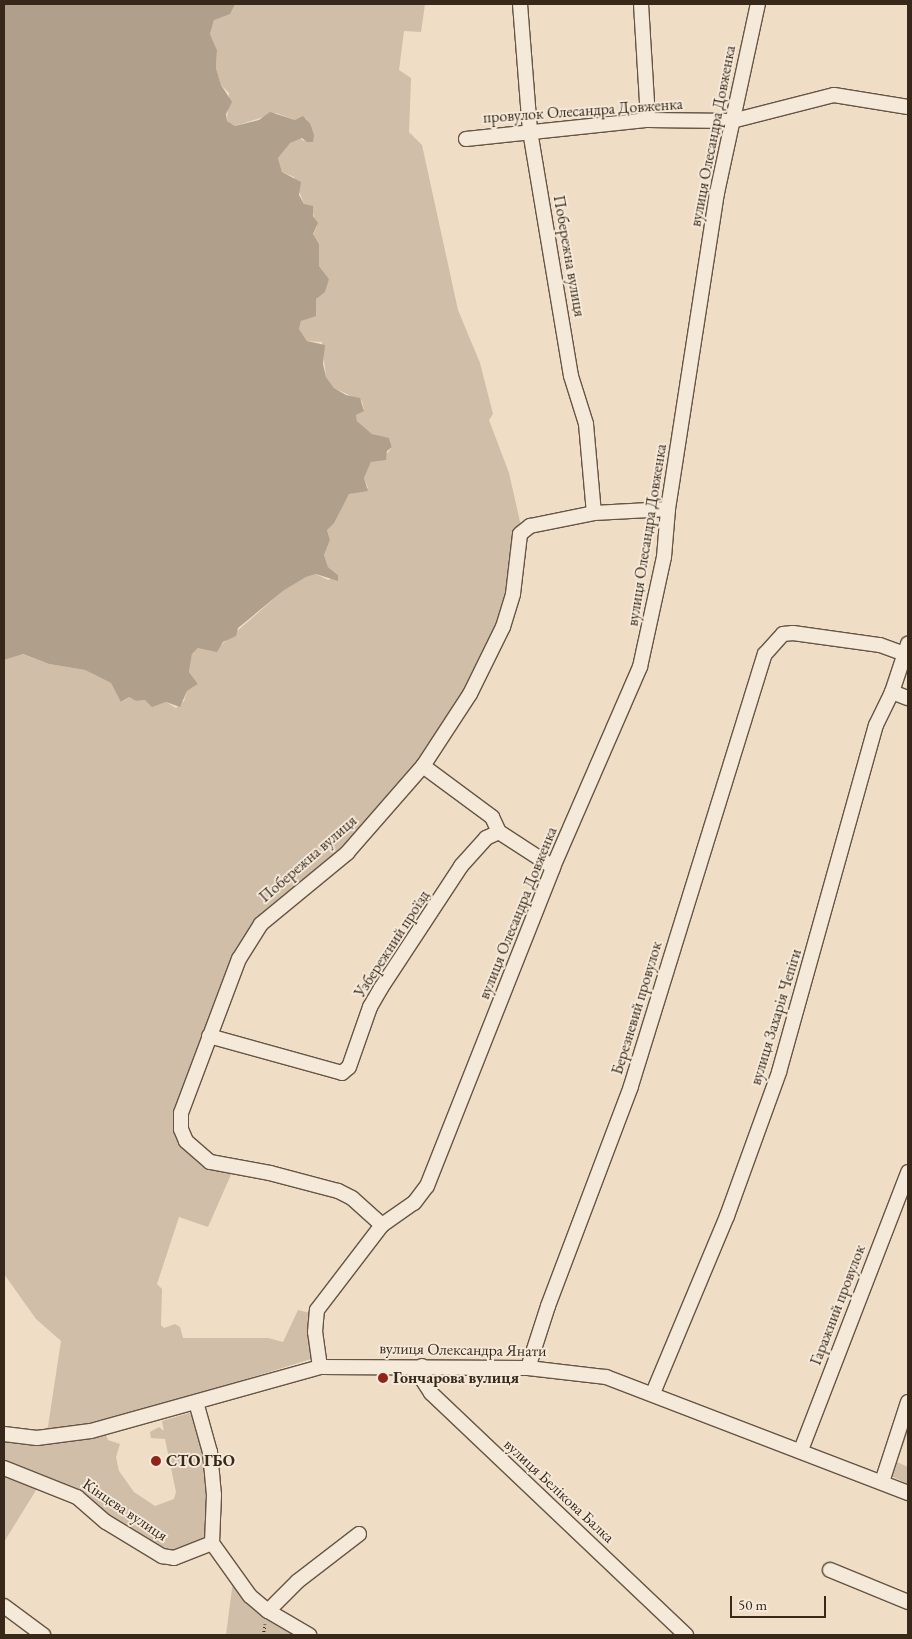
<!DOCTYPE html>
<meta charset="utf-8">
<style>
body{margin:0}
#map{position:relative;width:912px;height:1639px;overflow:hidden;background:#efddc5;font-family:"EB Garamond",serif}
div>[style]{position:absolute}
.green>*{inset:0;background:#d0bea8}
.water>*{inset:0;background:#b09f8b}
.path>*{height:2.5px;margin-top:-1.25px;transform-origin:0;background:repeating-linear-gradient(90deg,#372819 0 1px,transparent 0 3.5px)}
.roads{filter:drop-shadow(1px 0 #655544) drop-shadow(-1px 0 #655544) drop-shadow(0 1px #655544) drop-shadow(0 -1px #655544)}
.minor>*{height:14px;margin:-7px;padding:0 7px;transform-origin:7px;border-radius:7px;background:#f5e9d9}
.dots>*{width:14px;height:14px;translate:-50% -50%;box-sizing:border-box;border:2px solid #f5e9d9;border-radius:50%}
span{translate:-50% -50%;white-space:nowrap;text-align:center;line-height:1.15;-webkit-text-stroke:4px #f5e9d9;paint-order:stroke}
.street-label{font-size:16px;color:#372819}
.poi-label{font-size:16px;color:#372819;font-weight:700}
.left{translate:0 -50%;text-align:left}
.frame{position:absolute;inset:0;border:5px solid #372819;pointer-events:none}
.scale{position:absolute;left:730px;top:1596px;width:96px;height:22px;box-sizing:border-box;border:2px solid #372819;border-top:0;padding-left:6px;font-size:15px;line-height:18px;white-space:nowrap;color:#372819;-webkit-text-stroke:4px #f5e9d9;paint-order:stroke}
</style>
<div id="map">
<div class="green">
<i style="clip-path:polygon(235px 4px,425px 4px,421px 32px,404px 31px,399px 70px,411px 78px,409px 132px,422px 145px,458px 310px,480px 363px,493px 414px,489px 420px,509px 473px,521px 526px,507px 608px,453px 717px,379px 816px,261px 922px,177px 1131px,233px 1170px,208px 1227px,179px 1217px,157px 1284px,162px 1289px,161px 1325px,164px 1328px,175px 1324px,180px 1327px,183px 1338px,268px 1338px,283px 1342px,298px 1310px,310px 1313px,311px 1359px,137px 1413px,88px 1426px,47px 1433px,61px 1341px,36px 1319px,4px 1274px,4px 660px,22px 654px,49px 664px,85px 670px,111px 683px,122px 702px,129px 697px,136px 701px,145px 700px,154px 706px,166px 702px,176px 708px,184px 701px,187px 691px,198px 684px,189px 672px,192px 654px,198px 648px,220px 646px,283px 591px,306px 577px,316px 574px,328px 580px,338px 575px,328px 567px,324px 555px,330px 540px,327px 530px,349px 494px,368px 488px,364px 478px,371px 462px,386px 455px,392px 447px,390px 440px,372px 434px,357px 421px,356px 415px,364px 409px,362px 401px,334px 388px,326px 377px,322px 342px,307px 341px,299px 329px,301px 321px,314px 312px,316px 299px,329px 279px,319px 266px,319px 244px,313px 235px,317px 226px,312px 210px,304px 204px,294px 177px,282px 172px,278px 158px,289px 143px,300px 138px,304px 141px,311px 133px,310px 123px,306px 118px,295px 120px,276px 113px,235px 126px,227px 121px,229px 93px,221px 85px,216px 68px,217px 50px,210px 34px,214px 20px)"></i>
<i style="clip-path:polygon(189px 1413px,193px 1414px,200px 1426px,210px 1496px,207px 1540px,172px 1554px,4px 1463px,4px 1440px,20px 1444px,65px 1443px,106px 1435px,108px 1440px,120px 1444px,116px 1457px,119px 1471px,134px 1492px,155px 1506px,174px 1499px,176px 1492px,165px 1439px,151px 1438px,150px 1432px,159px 1427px,164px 1431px,162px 1421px)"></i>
<i style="clip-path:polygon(908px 1414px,908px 1432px,897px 1462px,908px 1467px,908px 1484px,889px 1475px)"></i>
<i style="clip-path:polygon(4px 1471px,38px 1487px,4px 1542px)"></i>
<i style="clip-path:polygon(233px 1581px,304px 1635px,226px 1635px)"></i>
</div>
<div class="water">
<i style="clip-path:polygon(4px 4px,235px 4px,230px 14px,214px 20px,210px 34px,217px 50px,216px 68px,221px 85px,232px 102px,226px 114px,227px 121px,235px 126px,259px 120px,270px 112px,295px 120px,303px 116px,310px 123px,314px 135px,313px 142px,307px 142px,302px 138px,290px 143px,278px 158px,282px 172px,301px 182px,299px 195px,304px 204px,313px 206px,313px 216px,318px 223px,313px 234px,319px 244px,319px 266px,329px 279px,325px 292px,316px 299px,316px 316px,301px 321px,299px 329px,307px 341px,325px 345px,323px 364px,326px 377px,334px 388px,346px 395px,360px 398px,364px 411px,356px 415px,357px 421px,372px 434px,389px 438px,392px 447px,387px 451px,386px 460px,371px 462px,364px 478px,368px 491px,349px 494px,334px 523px,327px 530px,330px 540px,324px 555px,328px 567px,338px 575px,338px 581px,316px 574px,306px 577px,283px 591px,238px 628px,236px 636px,223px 642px,217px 652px,198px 648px,192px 654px,189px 672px,198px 684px,187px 691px,180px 707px,166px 702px,152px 707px,145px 700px,136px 701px,129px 697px,121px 702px,111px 683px,85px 670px,49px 664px,23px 654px,4px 660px)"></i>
</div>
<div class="path">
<i style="left:263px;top:1635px;width:11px;rotate:-80deg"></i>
</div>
<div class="roads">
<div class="minor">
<i style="left:520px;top:4px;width:127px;rotate:85.5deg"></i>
<i style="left:530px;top:131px;width:248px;rotate:80.5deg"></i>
<i style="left:571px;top:376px;width:50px;rotate:72.6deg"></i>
<i style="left:586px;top:424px;width:89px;rotate:84.9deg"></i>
<i style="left:641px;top:4px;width:116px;rotate:86.5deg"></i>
<i style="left:466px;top:139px;width:183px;rotate:-6deg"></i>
<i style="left:648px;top:120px;width:84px;rotate:0.7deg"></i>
<i style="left:732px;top:121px;width:105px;rotate:-14.3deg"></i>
<i style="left:834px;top:95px;width:75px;rotate:9.2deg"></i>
<i style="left:892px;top:692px;width:17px;rotate:21deg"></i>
<i style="left:423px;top:766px;width:86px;rotate:36.5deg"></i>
<i style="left:492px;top:817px;width:17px;rotate:65deg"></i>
<i style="left:499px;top:832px;width:64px;rotate:32.9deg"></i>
<i style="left:209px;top:1036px;width:138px;rotate:15.5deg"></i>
<i style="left:342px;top:1073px;width:9px;rotate:-41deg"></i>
<i style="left:349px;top:1067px;width:64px;rotate:-70.7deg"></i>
<i style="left:370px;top:1007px;width:22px;rotate:-60deg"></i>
<i style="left:381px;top:988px;width:146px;rotate:-56.7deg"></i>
<i style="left:461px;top:866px;width:38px;rotate:-48deg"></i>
<i style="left:486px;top:838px;width:14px;rotate:-25deg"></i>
<i style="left:382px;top:1225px;width:40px;rotate:-138deg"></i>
<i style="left:352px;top:1198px;width:16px;rotate:-153deg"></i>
<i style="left:338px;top:1191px;width:70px;rotate:-165.2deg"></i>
<i style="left:270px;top:1173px;width:61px;rotate:-169.6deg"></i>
<i style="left:210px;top:1162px;width:32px;rotate:-139deg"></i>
<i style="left:186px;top:1141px;width:13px;rotate:-113deg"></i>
<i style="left:181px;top:1129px;width:16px;rotate:-90deg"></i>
<i style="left:181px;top:1113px;width:165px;rotate:-69.4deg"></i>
<i style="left:239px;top:959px;width:41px;rotate:-57.8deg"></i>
<i style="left:261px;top:924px;width:112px;rotate:-39.5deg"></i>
<i style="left:347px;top:853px;width:116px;rotate:-48.9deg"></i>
<i style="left:423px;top:766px;width:86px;rotate:-56.9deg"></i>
<i style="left:470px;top:694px;width:75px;rotate:-63.8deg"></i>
<i style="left:503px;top:627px;width:34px;rotate:-73deg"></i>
<i style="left:513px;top:594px;width:60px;rotate:-83.3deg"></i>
<i style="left:520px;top:534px;width:13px;rotate:-39deg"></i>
<i style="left:530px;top:526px;width:65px;rotate:-11.5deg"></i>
<i style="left:594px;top:513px;width:74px;rotate:-3.1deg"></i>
<i style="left:422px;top:1366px;width:13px;rotate:90deg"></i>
<i style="left:422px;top:1379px;width:17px;rotate:57deg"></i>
<i style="left:431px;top:1393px;width:352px;rotate:43.5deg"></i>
<i style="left:320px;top:1367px;width:35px;rotate:-98deg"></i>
<i style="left:315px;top:1332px;width:22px;rotate:-85deg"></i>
<i style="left:317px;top:1310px;width:107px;rotate:-52.6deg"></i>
<i style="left:382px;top:1225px;width:39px;rotate:-35deg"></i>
<i style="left:414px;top:1203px;width:21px;rotate:-53deg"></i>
<i style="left:427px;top:1186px;width:343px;rotate:-68.4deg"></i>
<i style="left:553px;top:867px;width:218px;rotate:-66.5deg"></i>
<i style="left:640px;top:667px;width:113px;rotate:-77.7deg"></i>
<i style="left:664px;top:557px;width:48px;rotate:-85.2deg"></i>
<i style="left:668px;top:509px;width:320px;rotate:-81.2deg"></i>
<i style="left:717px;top:193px;width:193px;rotate:-77.8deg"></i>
<i style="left:528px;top:1368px;width:65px;rotate:-72.1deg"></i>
<i style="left:548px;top:1306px;width:235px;rotate:-69.3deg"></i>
<i style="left:631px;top:1086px;width:452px;rotate:-72.8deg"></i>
<i style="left:765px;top:654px;width:27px;rotate:-48deg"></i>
<i style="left:783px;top:634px;width:10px;rotate:-6deg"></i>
<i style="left:793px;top:633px;width:88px;rotate:7.9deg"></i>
<i style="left:880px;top:645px;width:27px;rotate:20deg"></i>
<i style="left:653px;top:1393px;width:192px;rotate:-67.3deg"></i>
<i style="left:727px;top:1216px;width:153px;rotate:-70.1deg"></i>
<i style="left:779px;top:1072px;width:360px;rotate:-74.4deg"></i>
<i style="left:876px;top:725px;width:37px;rotate:-64deg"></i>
<i style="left:892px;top:692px;width:51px;rotate:-71.6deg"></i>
<i style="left:196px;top:1402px;width:52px;rotate:74.4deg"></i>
<i style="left:210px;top:1452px;width:43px;rotate:84.7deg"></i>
<i style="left:214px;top:1495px;width:48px;rotate:92.4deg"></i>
<i style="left:4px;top:1434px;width:33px;rotate:7deg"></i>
<i style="left:37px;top:1438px;width:54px;rotate:-7.4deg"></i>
<i style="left:91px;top:1431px;width:238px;rotate:-15.6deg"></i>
<i style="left:320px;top:1367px;width:208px;rotate:0.3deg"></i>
<i style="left:528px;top:1368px;width:79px;rotate:6.6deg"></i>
<i style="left:606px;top:1377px;width:324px;rotate:21deg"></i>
<i style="left:801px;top:1450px;width:298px;rotate:-68.9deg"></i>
<i style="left:4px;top:1468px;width:79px;rotate:21.7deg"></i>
<i style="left:77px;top:1497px;width:38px;rotate:41deg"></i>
<i style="left:106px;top:1522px;width:66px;rotate:31.3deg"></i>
<i style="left:162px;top:1556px;width:12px;rotate:9deg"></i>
<i style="left:174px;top:1558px;width:41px;rotate:-21.5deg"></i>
<i style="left:882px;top:1482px;width:84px;rotate:-72deg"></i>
<i style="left:212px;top:1543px;width:65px;rotate:54.4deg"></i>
<i style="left:250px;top:1596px;width:23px;rotate:40deg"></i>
<i style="left:268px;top:1611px;width:48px;rotate:30.3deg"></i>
<i style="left:830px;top:1570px;width:84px;rotate:22.3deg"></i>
<i style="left:4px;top:1606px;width:49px;rotate:36.6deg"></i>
<i style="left:268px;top:1611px;width:42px;rotate:-45deg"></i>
<i style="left:298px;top:1581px;width:77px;rotate:-37.6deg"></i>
</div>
</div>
<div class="dots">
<i style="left:383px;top:1378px;background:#8f2418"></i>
<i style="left:156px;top:1461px;background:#8f2418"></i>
</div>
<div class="street-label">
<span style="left:583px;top:111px;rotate:-4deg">провулок Олесандра Довженка</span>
<span style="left:713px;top:136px;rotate:-79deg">вулиця Олесандра Довженка</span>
<span style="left:569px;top:256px;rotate:80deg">Побережна вулиця</span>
<span style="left:647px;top:535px;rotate:-81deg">вулиця Олесандра Довженка</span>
<span style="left:308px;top:859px;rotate:-41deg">Побережна вулиця</span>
<span style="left:518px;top:913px;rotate:-68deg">вулиця Олесандра Довженка</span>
<span style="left:392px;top:944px;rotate:-57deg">Узбережний проїзд</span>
<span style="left:637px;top:1008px;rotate:-73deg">Березневий провулок</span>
<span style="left:776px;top:1017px;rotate:-73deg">вулиця Захарія Чепіги</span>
<span style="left:838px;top:1305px;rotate:-69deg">Гаражний провулок</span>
<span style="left:463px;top:1350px;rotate:1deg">вулиця Олександра Янати</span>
<span style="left:559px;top:1491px;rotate:43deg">вулиця Белікова Балка</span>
<span style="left:125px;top:1510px;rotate:34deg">Кінцева вулиця</span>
</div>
<div class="poi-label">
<span class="left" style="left:393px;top:1378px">Гончарова вулиця</span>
<span class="left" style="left:166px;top:1461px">СТО ГБО</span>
</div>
<div class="frame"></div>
<div class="scale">50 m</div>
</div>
